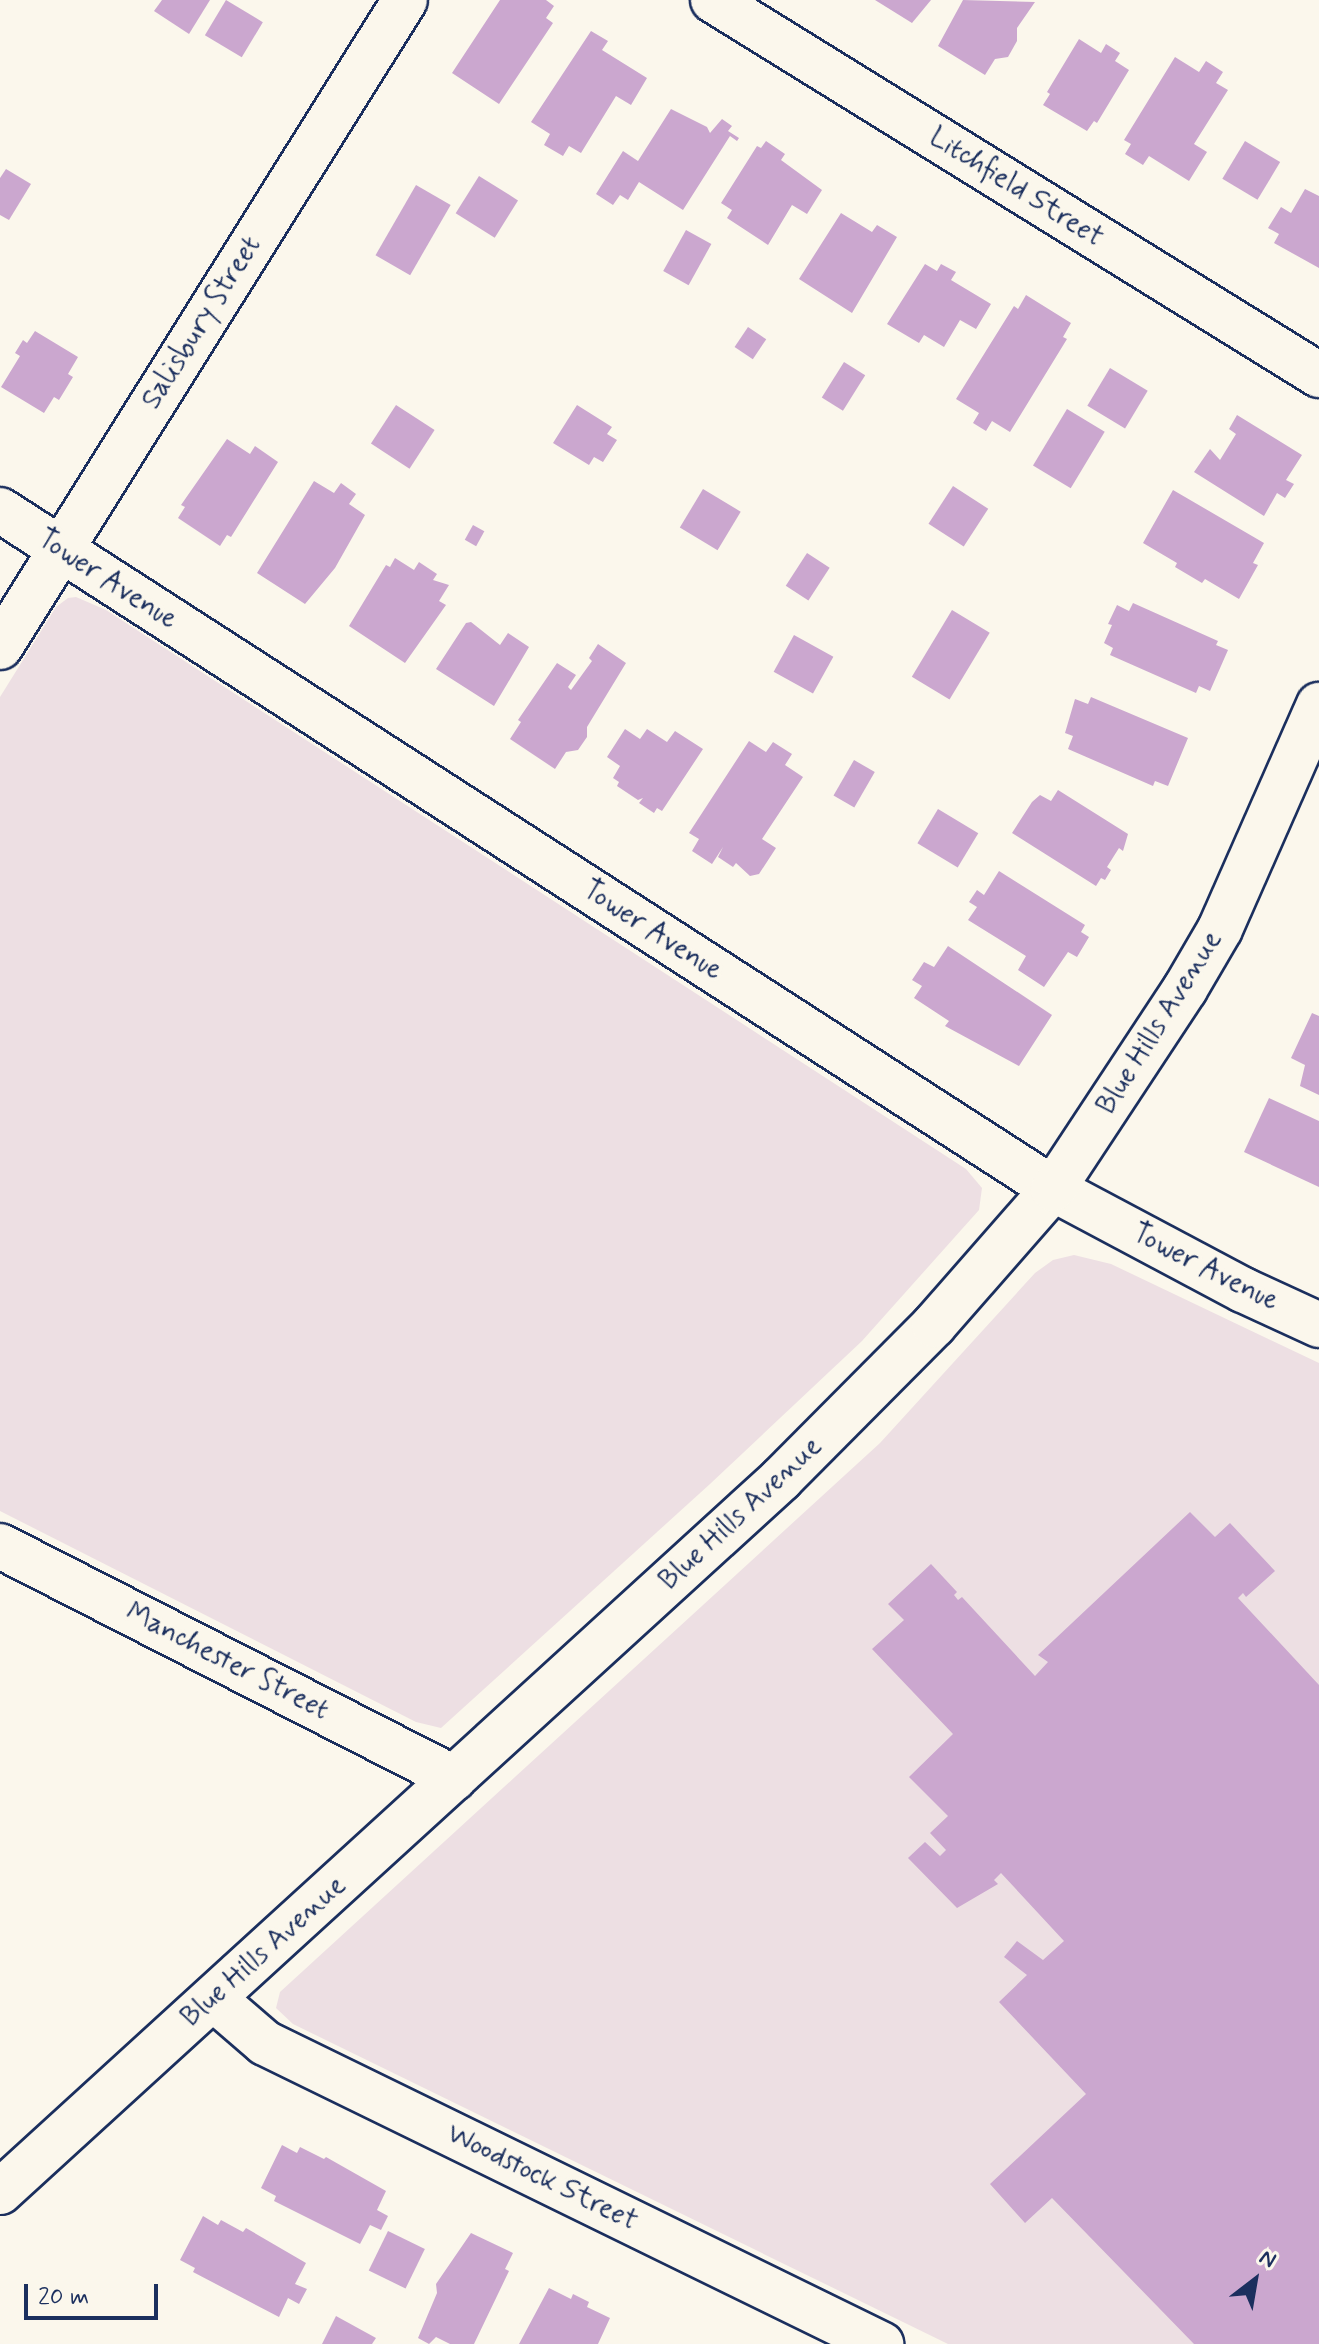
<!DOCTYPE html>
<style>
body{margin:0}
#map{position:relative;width:1319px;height:2344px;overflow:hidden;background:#fbf7ec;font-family:Mynerve,sans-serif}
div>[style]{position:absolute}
.built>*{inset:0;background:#eddfe3}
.building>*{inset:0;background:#cba7cf;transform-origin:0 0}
.roads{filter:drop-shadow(2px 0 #1b2f5e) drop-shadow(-2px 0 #1b2f5e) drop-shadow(0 2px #1b2f5e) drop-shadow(0 -2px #1b2f5e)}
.street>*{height:44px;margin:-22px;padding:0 22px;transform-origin:22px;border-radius:22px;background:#fbf7ec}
.secondary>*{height:44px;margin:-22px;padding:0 22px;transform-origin:22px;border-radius:22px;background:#fbf7ec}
span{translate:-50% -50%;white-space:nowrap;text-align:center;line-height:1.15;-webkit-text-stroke:7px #fbf7ec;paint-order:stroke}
.street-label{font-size:28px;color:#1b2f5e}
.north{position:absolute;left:1215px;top:2240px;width:80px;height:80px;-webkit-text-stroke:6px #fbf7ec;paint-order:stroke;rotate:31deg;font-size:22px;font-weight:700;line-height:32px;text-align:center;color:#1b2f5e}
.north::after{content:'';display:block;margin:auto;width:28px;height:36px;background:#1b2f5e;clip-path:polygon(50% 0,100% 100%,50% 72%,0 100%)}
.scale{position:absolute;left:24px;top:2284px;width:134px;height:36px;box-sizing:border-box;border:4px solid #1b2f5e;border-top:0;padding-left:10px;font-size:24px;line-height:28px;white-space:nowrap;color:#1b2f5e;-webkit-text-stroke:6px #fbf7ec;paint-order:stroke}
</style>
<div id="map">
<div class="built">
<i style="clip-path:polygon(76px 597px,106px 610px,966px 1169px,982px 1188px,979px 1210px,862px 1341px,710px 1484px,441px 1728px,416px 1722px,0 1511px,0 697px,56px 607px,68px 598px)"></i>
<i style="clip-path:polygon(1074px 1255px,1111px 1264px,1319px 1363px,1319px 2344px,948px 2344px,293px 2024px,276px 2008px,280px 1992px,880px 1443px,1035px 1273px,1053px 1260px)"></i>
</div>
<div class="building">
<i style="clip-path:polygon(162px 0,210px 0,189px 34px,154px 11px)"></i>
<i style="left:226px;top:0;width:43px;height:41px;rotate:31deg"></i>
<i style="clip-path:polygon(500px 0,546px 0,554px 6px,546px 18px,553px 23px,499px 104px,452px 73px)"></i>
<i style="clip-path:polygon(875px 0,931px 0,912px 23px)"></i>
<i style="clip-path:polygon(963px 0,1035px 2px,1017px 28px,1017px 41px,1008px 57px,995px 59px,985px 75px,938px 46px)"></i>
<i style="clip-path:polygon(591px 31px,608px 41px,602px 50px,647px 78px,631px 105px,616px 96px,581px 153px,569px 146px,563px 156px,544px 145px,550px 134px,531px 122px)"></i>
<i style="clip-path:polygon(1079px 39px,1101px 53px,1106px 44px,1120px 53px,1115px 61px,1129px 70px,1097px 123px,1094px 121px,1087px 131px,1043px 105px,1050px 94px,1047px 92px)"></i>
<i style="clip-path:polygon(1175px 57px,1199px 72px,1206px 61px,1223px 72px,1216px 83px,1228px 90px,1194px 144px,1207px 152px,1189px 181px,1149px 156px,1143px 165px,1125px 154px,1131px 144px,1124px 140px)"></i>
<i style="clip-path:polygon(671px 109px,707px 127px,710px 133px,722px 119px,732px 126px,728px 131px,739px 138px,737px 141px,730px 136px,683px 210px,639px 182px,628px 200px,620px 195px,613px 205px,596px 194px,623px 151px,638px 161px)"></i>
<i style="clip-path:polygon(766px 141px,785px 154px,781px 160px,822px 190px,807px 214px,792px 205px,768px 245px,727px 218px,732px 210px,721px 203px,757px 146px,761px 148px)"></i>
<i style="left:1245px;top:141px;width:41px;height:44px;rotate:31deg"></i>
<i style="clip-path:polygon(6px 169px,31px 184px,9px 220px,0 215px,0 178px)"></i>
<i style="left:479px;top:176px;width:46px;height:44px;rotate:32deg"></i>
<i style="left:416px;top:185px;width:40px;height:81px;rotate:30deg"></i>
<i style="clip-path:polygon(1305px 189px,1319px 196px,1319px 268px,1274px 243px,1279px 234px,1268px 228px,1281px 207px,1291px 213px)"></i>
<i style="clip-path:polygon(841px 213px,872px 232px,877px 225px,897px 237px,852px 313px,799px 279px)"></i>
<i style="left:686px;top:230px;width:29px;height:47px;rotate:29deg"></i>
<i style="clip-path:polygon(925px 264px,937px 271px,941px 264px,956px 272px,951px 280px,991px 304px,976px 329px,960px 320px,944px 347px,924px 335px,919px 343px,887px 324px)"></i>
<i style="clip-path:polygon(1026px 295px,1071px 323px,1063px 337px,1067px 339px,1010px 432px,992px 421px,986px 431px,973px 423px,979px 413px,956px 399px,1014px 306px,1018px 309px)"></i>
<i style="left:748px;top:327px;width:22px;height:24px;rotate:34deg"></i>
<i style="clip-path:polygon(35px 331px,78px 357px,68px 374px,73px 377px,59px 400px,54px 397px,44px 413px,1px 387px,20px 356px,15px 353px,23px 340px,27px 343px)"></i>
<i style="left:844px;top:362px;width:25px;height:42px;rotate:32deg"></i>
<i style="left:1110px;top:368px;width:44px;height:44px;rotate:31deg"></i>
<i style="left:396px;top:405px;width:46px;height:46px;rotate:33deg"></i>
<i style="clip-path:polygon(577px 405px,612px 427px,607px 434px,617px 440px,603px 462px,594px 457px,589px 465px,553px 443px)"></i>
<i style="left:1067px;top:409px;width:44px;height:66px;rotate:31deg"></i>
<i style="clip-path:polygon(1237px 415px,1302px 455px,1286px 480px,1294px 484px,1285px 498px,1277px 493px,1264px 516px,1194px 472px,1210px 449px,1220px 460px,1236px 434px,1229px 429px)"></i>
<i style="clip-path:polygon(227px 439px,250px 454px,255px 446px,278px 462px,231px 537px,227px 535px,220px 546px,178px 518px,185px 507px,181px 505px)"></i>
<i style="clip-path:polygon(314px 481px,334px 493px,341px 483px,356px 494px,349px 504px,365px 515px,335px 568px,305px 604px,257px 573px)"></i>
<i style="left:953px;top:486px;width:42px;height:45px;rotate:33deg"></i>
<i style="left:703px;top:489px;width:44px;height:45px;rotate:31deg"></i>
<i style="clip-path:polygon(1173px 490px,1264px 543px,1253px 563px,1258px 565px,1239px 599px,1205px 579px,1202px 583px,1175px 567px,1177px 563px,1143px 543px)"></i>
<i style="left:473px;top:525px;width:13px;height:17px;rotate:29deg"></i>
<i style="left:807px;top:553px;width:27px;height:39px;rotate:33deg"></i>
<i style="clip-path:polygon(395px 558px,414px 570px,419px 562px,437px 574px,433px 580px,449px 585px,439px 601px,446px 605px,405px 663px,349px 626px,386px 565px,390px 567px)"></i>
<i style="clip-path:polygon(1133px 603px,1218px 641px,1216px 645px,1228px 650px,1210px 691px,1199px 686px,1196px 693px,1110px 655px,1113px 648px,1104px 643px,1112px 625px,1108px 624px,1117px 605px,1129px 611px)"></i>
<i style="left:952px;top:610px;width:44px;height:78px;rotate:31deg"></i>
<i style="clip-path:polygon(471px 622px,500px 645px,508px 633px,529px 647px,494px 706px,436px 669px,466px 623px)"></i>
<i style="left:794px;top:635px;width:45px;height:42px;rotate:29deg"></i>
<i style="clip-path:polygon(598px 644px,626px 663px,587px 727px,587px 737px,578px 750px,566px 752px,555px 769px,510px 739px,521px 722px,518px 720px,557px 663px,576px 675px,568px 687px,571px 690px,592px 661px,589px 658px)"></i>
<i style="clip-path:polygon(1091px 697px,1188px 738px,1168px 786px,1155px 781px,1153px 786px,1068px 749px,1073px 736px,1065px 733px,1075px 699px,1088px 704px)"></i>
<i style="clip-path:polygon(625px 729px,640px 739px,647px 729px,667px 742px,675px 731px,703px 749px,662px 811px,657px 808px,654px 813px,639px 803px,643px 798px,638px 800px,617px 786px,619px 782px,613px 778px,620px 766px,607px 757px)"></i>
<i style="clip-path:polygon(749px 741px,766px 752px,773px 742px,792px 754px,785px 765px,803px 777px,762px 839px,776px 848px,759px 874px,750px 876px,736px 863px,733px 867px,718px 857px,723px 847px,712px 864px,692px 851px,699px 839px,689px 833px)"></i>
<i style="left:854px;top:760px;width:24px;height:41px;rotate:30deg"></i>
<i style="clip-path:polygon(1058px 790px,1128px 834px,1123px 851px,1119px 848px,1107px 867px,1111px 870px,1105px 880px,1101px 878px,1096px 886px,1012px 833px,1032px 802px,1040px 795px,1051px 801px)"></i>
<i style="left:938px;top:809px;width:47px;height:40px;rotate:31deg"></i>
<i style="clip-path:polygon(999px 871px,1085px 925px,1081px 932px,1089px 937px,1077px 957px,1068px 952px,1044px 987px,1018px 970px,1026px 956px,968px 920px,977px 907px,969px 902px,977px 890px,984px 895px)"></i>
<i style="clip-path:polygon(948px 946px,1052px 1015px,1019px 1066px,945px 1026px,949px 1021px,914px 998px,922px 986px,912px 980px,924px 962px,934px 967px)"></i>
<i style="clip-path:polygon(1312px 1013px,1319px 1016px,1319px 1095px,1300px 1086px,1305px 1065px,1291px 1058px)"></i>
<i style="clip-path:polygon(1269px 1098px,1319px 1121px,1319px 1187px,1244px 1152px)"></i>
<i style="clip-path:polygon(1190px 1512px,1215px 1537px,1230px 1523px,1275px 1571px,1246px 1597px,1243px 1593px,1238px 1598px,1319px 1685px,1319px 2344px,1194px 2344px,1052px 2198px,1025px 2223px,990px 2184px,1086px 2094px,999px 2002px,1027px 1975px,1004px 1957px,1017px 1941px,1043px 1960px,1064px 1941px,1001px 1873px,994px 1880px,998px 1884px,957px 1908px,908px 1858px,925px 1842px,940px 1856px,946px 1850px,930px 1833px,948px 1816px,909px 1777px,953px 1734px,872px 1649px,904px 1620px,888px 1604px,931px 1564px,957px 1592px,954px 1595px,958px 1600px,962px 1597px,1035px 1676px,1048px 1662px,1038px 1655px)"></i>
<i style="clip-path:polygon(282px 2145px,297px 2153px,300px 2147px,324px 2159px,326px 2157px,386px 2191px,377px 2210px,388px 2216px,381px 2230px,370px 2225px,360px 2244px,274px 2201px,276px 2196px,261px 2188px)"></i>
<i style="clip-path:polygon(203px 2216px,218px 2225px,221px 2220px,243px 2232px,246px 2228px,306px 2263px,295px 2284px,307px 2289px,299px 2304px,288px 2298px,279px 2317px,193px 2272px,195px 2268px,180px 2260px)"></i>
<i style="left:388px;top:2231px;width:41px;height:44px;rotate:26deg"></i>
<i style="clip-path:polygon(471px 2233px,513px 2253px,505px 2269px,509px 2271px,474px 2344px,450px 2344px,436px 2337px,429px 2344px,418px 2338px,437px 2293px,436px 2284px)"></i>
<i style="clip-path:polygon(549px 2288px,571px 2299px,573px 2294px,589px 2302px,587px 2307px,610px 2318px,598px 2344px,519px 2344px)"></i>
<i style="clip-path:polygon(336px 2316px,376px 2338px,372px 2344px,322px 2344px)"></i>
</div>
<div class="roads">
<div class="street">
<i style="left:713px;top:0;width:713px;rotate:31.75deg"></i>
<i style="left:0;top:647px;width:763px;rotate:-57.95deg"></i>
<i style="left:0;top:1546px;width:510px;rotate:27.07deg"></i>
<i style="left:214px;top:1999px;width:67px;rotate:40.8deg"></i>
<i style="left:265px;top:2043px;width:686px;rotate:26.04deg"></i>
</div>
<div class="secondary">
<i style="left:0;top:510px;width:1253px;rotate:32.81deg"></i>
<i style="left:1053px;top:1189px;width:215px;rotate:28deg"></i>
<i style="left:1243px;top:1290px;width:84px;rotate:24.7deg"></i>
<i style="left:0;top:2192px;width:1058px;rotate:-42.39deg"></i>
<i style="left:781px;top:1479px;width:217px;rotate:-45.2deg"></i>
<i style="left:934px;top:1325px;width:181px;rotate:-48.8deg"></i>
<i style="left:1053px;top:1189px;width:240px;rotate:-56.6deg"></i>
<i style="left:1185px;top:989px;width:69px;rotate:-59.7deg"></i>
<i style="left:1220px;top:929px;width:245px;rotate:-66.2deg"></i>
</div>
</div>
<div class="street-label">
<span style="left:1016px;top:188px;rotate:32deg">Litchfield Street</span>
<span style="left:202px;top:323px;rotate:-58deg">Salisbury Street</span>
<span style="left:107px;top:580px;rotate:33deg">Tower Avenue</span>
<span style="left:652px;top:931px;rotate:33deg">Tower Avenue</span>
<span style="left:1160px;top:1023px;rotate:-58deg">Blue Hills Avenue</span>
<span style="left:1205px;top:1268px;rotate:27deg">Tower Avenue</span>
<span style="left:741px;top:1514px;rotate:-43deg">Blue Hills Avenue</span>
<span style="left:227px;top:1662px;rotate:27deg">Manchester Street</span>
<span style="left:264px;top:1952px;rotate:-42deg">Blue Hills Avenue</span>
<span style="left:542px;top:2178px;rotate:26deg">Woodstock Street</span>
</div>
<div class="north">N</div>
<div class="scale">20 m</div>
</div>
